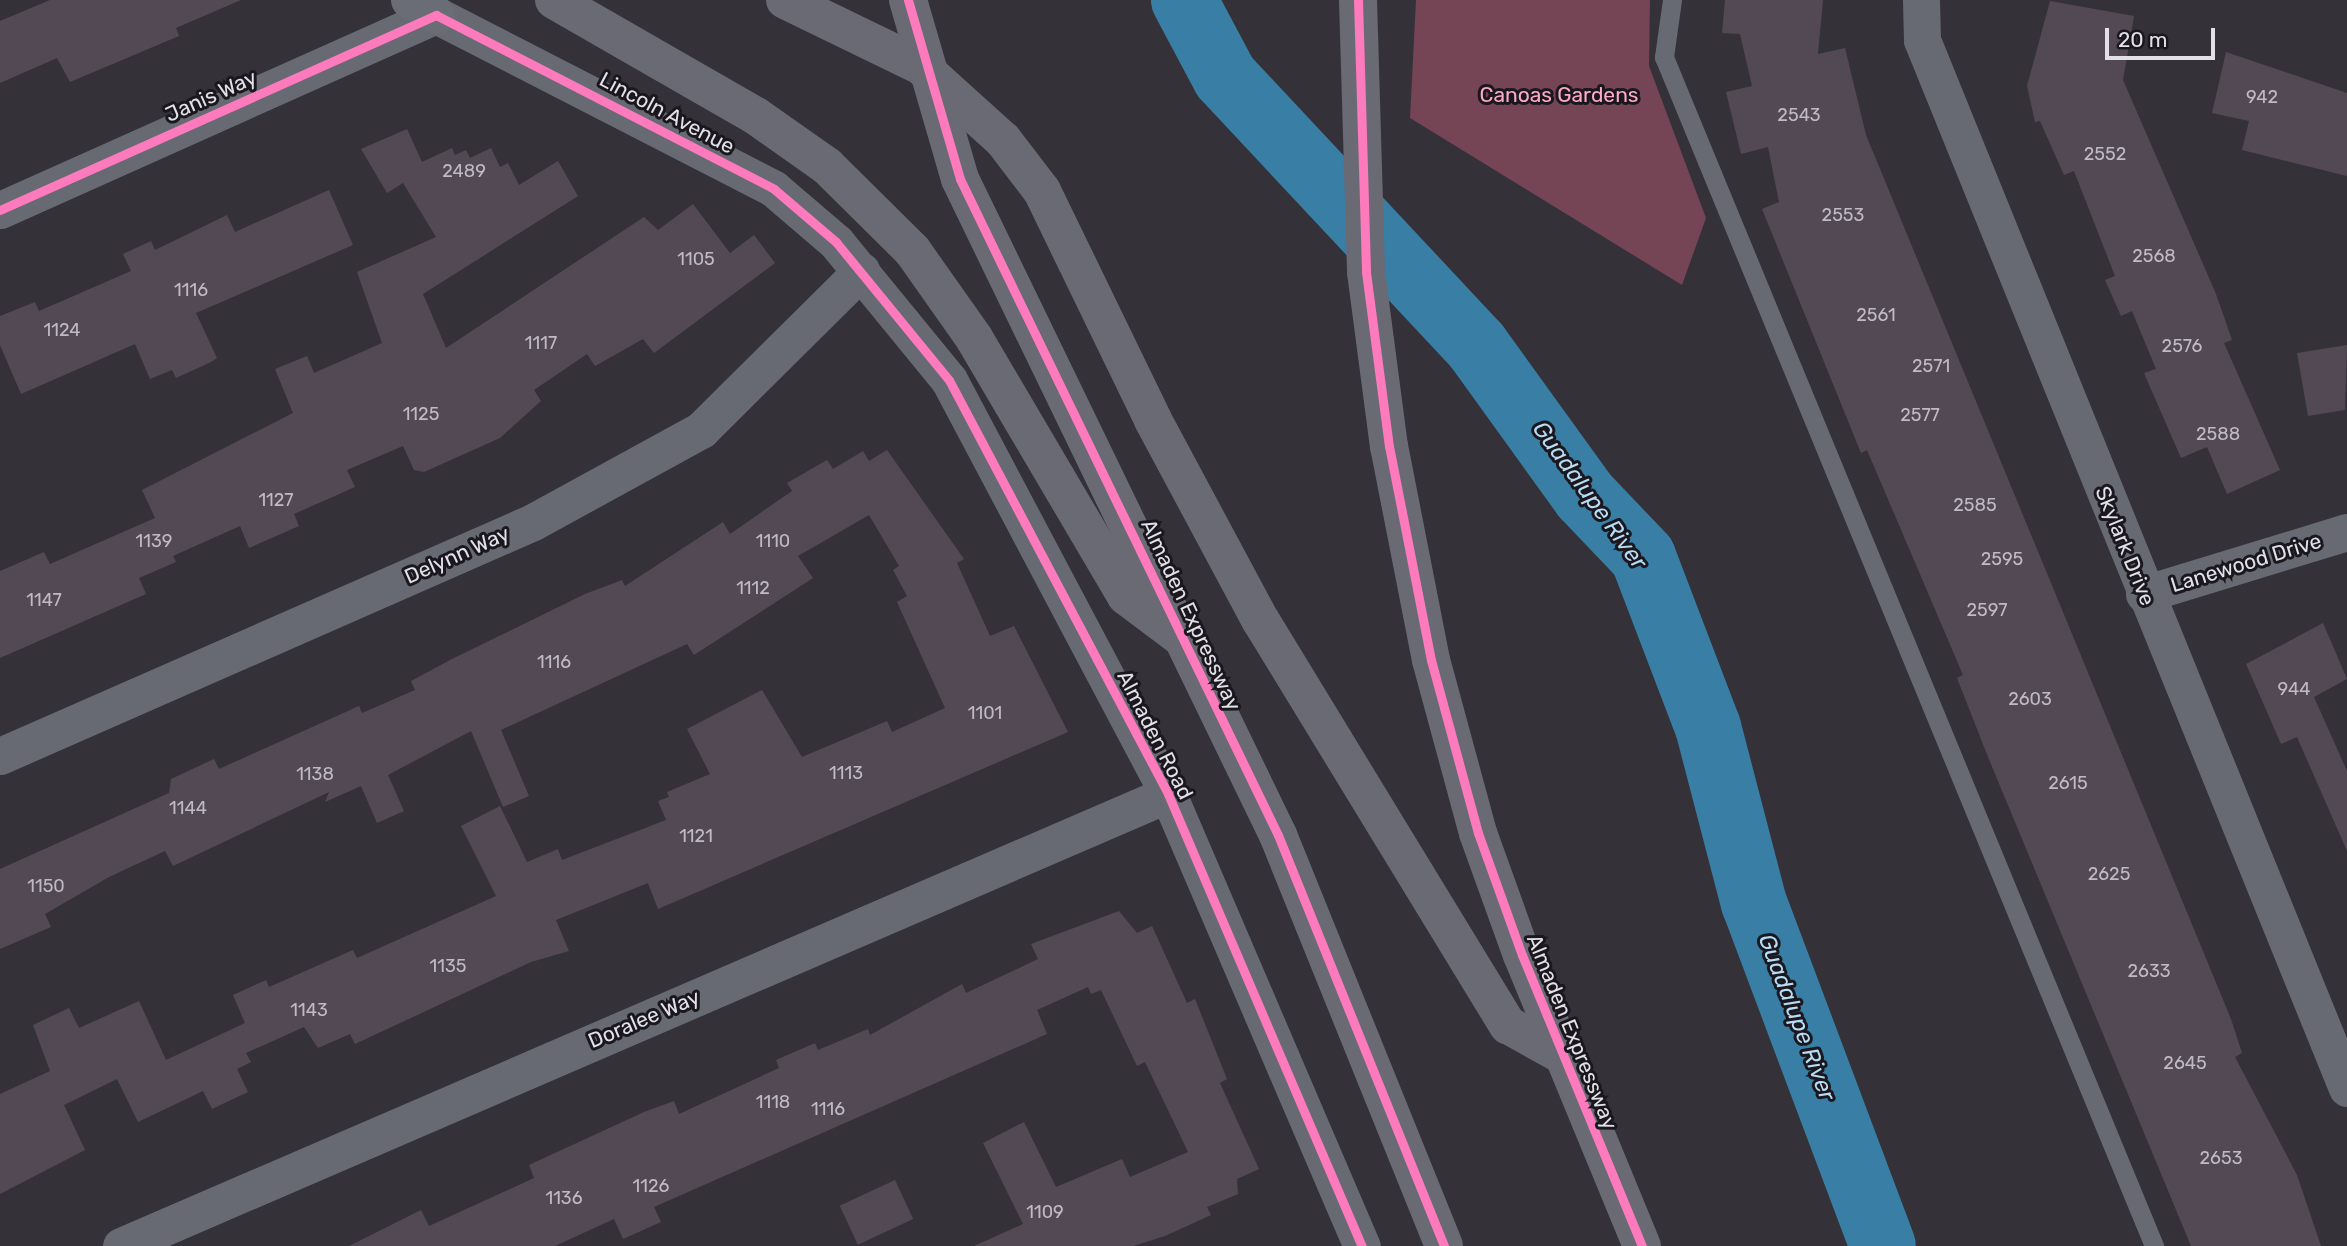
<!DOCTYPE html>
<style>
body{margin:0}
#map{position:relative;width:2347px;height:1246px;overflow:hidden;background:#343238;font-family:Rubik,sans-serif}
div>[style]{position:absolute}
.green>*{inset:0;background:#754455}
.river>*{height:66px;margin:-33px;padding:0 33px;transform-origin:33px;border-radius:33px;background:#387ea5}
.building>*{inset:0;background:#534955;transform-origin:0 0}
.service>*{height:19px;margin:-9.5px;padding:0 9.5px;transform-origin:9.5px;border-radius:9.5px;background:#686a73}
.minor>*{height:37px;margin:-18.5px;padding:0 18.5px;transform-origin:18.5px;border-radius:18.5px;background:#686a73}
.secondary>*{height:38px;margin:-19px;padding:0 19px;transform-origin:19px;border-radius:19px;background:#6b6d76}
.primary>*{height:38px;margin:-19px;padding:0 19px;transform-origin:19px;border-radius:19px;background:#696a74}
.primary-bridge>*{height:38px;margin:-19px;padding:0 19px;transform-origin:19px;border-radius:19px;background:#696a74}
.cycleway>*{height:9px;margin:-4.5px;padding:0 4.5px;transform-origin:4.5px;border-radius:4.5px;background:#fd7abc}
span{translate:-50% -50%;white-space:nowrap;text-align:center;line-height:1.15;-webkit-text-stroke:6px #1a181e;paint-order:stroke}
.number-label{font-size:18px;color:#bfbbc3}
.number-label span{-webkit-text-stroke-width:0}
.park-label{font-size:21px;color:#feaac4}
.street-label{font-size:21px;color:#e3e1e8}
.water-label{font-size:23px;color:#b7dcf4;font-style:italic}
.scale{position:absolute;left:2105px;top:28px;width:110px;height:32px;box-sizing:border-box;border:4px solid #e3e1e8;border-top:0;padding-left:9px;font-size:21px;line-height:24px;white-space:nowrap;color:#e3e1e8;-webkit-text-stroke:5px #1a181e;paint-order:stroke}
</style>
<div id="map">
<div class="green">
<i style="clip-path:polygon(1416px 0,1650px 0,1649px 66px,1706px 218px,1682px 285px,1410px 118px)"></i>
</div>
<div class="river">
<i style="left:1184px;top:0;width:87px;rotate:62deg"></i>
<i style="left:1225px;top:77px;width:367px;rotate:46.9deg"></i>
<i style="left:1476px;top:345px;width:186px;rotate:54.2deg"></i>
<i style="left:1585px;top:496px;width:84px;rotate:46.4deg"></i>
<i style="left:1643px;top:557px;width:182px;rotate:69.1deg"></i>
<i style="left:1708px;top:727px;width:182px;rotate:75.4deg"></i>
<i style="left:1754px;top:903px;width:366px;rotate:69.4deg"></i>
</div>
<div class="building">
<i style="clip-path:polygon(50px 0,241px 0,176px 28px,179px 36px,70px 82px,57px 58px,0 83px,0 21px)"></i>
<i style="clip-path:polygon(1725px 0,1823px 0,1818px 54px,1845px 48px,1866px 135px,2231px 1019px,2242px 1053px,2235px 1057px,2297px 1175px,2321px 1246px,2191px 1246px,1988px 757px,1957px 678px,1963px 675px,1867px 450px,1861px 453px,1762px 209px,1779px 202px,1768px 147px,1741px 154px,1726px 92px,1752px 86px,1740px 34px,1722px 33px)"></i>
<i style="clip-path:polygon(2050px 1px,2134px 16px,2123px 80px,2216px 294px,2232px 340px,2224px 343px,2280px 470px,2227px 494px,2207px 447px,2181px 458px,2144px 373px,2156px 369px,2132px 311px,2121px 316px,2105px 280px,2115px 276px,2074px 171px,2064px 175px,2040px 121px,2035px 122px,2027px 86px)"></i>
<i style="clip-path:polygon(2226px 52px,2347px 93px,2347px 176px,2242px 150px,2249px 121px,2212px 113px)"></i>
<i style="clip-path:polygon(407px 129px,422px 162px,452px 148px,455px 155px,466px 150px,470px 158px,491px 148px,500px 167px,508px 163px,519px 185px,558px 161px,578px 196px,423px 294px,446px 348px,644px 217px,658px 230px,693px 204px,730px 253px,754px 235px,775px 263px,654px 353px,643px 339px,595px 366px,587px 354px,534px 390px,541px 401px,500px 438px,424px 472px,414px 470px,403px 446px,347px 470px,355px 487px,294px 514px,299px 526px,249px 548px,240px 526px,173px 556px,176px 562px,139px 578px,146px 594px,0 658px,0 571px,44px 552px,50px 564px,155px 518px,142px 490px,293px 413px,275px 369px,307px 356px,314px 373px,382px 343px,357px 272px,436px 237px,403px 183px,387px 193px,361px 149px)"></i>
<i style="clip-path:polygon(329px 190px,353px 245px,196px 313px,217px 358px,211px 362px,176px 378px,172px 370px,150px 379px,135px 344px,21px 394px,0 345px,0 316px,35px 302px,39px 311px,131px 271px,123px 254px,151px 241px,155px 250px,227px 215px,235px 232px)"></i>
<i style="clip-path:polygon(2347px 345px,2345px 410px,2308px 416px,2297px 353px)"></i>
<i style="clip-path:polygon(887px 450px,964px 559px,957px 563px,990px 636px,1014px 626px,1068px 732px,658px 909px,648px 883px,556px 920px,569px 951px,531px 962px,355px 1044px,350px 1034px,318px 1048px,304px 1027px,246px 1053px,251px 1062px,237px 1069px,248px 1092px,212px 1109px,203px 1091px,138px 1122px,117px 1079px,64px 1105px,85px 1150px,0 1194px,0 1094px,50px 1071px,33px 1025px,69px 1008px,79px 1028px,139px 1001px,166px 1060px,245px 1023px,233px 995px,266px 980px,269px 987px,353px 950px,357px 958px,496px 896px,461px 826px,500px 806px,527px 862px,558px 849px,562px 860px,666px 820px,658px 801px,669px 797px,667px 792px,710px 774px,687px 729px,762px 690px,802px 757px,887px 721px,892px 732px,945px 708px,897px 602px,907px 596px,893px 570px,899px 566px,869px 515px,798px 556px,813px 578px,694px 655px,687px 644px,501px 730px,529px 796px,503px 807px,471px 731px,388px 775px,404px 811px,377px 823px,361px 786px,325px 802px,329px 792px,173px 866px,165px 851px,109px 877px,45px 914px,51px 927px,0 949px,0 869px,169px 793px,171px 779px,214px 759px,219px 769px,359px 706px,362px 713px,415px 690px,411px 681px,452px 659px,585px 594px,622px 580px,625px 586px,723px 522px,730px 534px,792px 491px,787px 483px,827px 460px,833px 469px,863px 451px,869px 461px)"></i>
<i style="clip-path:polygon(2323px 623px,2347px 679px,2314px 697px,2347px 771px,2347px 851px,2297px 737px,2281px 744px,2246px 664px)"></i>
<i style="clip-path:polygon(1119px 911px,1137px 933px,1152px 926px,1187px 1003px,1195px 999px,1227px 1079px,1220px 1083px,1259px 1169px,1237px 1179px,1238px 1194px,1207px 1207px,1211px 1215px,1165px 1236px,1133px 1246px,974px 1246px,1023px 1224px,983px 1143px,1024px 1122px,1056px 1187px,1122px 1159px,1130px 1177px,1188px 1152px,1145px 1062px,1137px 1066px,1101px 990px,1091px 994px,1088px 987px,1037px 1010px,1047px 1034px,654px 1207px,661px 1222px,623px 1239px,614px 1219px,555px 1246px,349px 1246px,421px 1210px,429px 1226px,534px 1178px,529px 1165px,644px 1112px,674px 1101px,679px 1114px,779px 1068px,776px 1060px,815px 1043px,818px 1050px,868px 1029px,870px 1035px,962px 984px,966px 993px,1038px 959px,1031px 944px)"></i>
<i style="left:895px;top:1180px;width:43px;height:61px;rotate:65deg"></i>
</div>
<div class="service">
<i style="left:1672px;top:0;width:58px;rotate:98deg"></i>
<i style="left:1664px;top:57px;width:1286px;rotate:67.6deg"></i>
</div>
<div class="minor">
<i style="left:1921px;top:0;width:40px;rotate:88.6deg"></i>
<i style="left:1922px;top:40px;width:1131px;rotate:67.93deg"></i>
<i style="left:0;top:210px;width:478px;rotate:-24.1deg"></i>
<i style="left:436px;top:15px;width:380px;rotate:27.2deg"></i>
<i style="left:774px;top:189px;width:82px;rotate:40.5deg"></i>
<i style="left:836px;top:242px;width:178px;rotate:50.7deg"></i>
<i style="left:949px;top:380px;width:468px;rotate:62.1deg"></i>
<i style="left:1168px;top:794px;width:492px;rotate:66.8deg"></i>
<i style="left:2144px;top:594px;width:212px;rotate:-17deg"></i>
<i style="left:0;top:756px;width:582px;rotate:-23.7deg"></i>
<i style="left:533px;top:522px;width:192px;rotate:-28.7deg"></i>
<i style="left:701px;top:430px;width:226px;rotate:-44.8deg"></i>
<i style="left:121px;top:1246px;width:1140px;rotate:-23.35deg"></i>
</div>
<div class="secondary">
<i style="left:410px;top:0;width:30px;rotate:30deg"></i>
</div>
<div class="primary">
<i style="left:554px;top:0;width:233px;rotate:29.9deg"></i>
<i style="left:756px;top:116px;width:87px;rotate:35.2deg"></i>
<i style="left:827px;top:166px;width:120px;rotate:44.7deg"></i>
<i style="left:912px;top:250px;width:108px;rotate:54.8deg"></i>
<i style="left:974px;top:338px;width:299px;rotate:59.5deg"></i>
<i style="left:1126px;top:596px;width:65px;rotate:36.9deg"></i>
<i style="left:908px;top:0;width:186px;rotate:73.8deg"></i>
<i style="left:960px;top:179px;width:729px;rotate:64.14deg"></i>
<i style="left:1278px;top:835px;width:443px;rotate:68deg"></i>
<i style="left:1358px;top:0;width:272px;rotate:88.3deg"></i>
<i style="left:1366px;top:272px;width:176px;rotate:82.5deg"></i>
<i style="left:1389px;top:446px;width:218px;rotate:78.9deg"></i>
<i style="left:1431px;top:660px;width:179px;rotate:74.8deg"></i>
<i style="left:1478px;top:833px;width:130px;rotate:70.2deg"></i>
<i style="left:1522px;top:955px;width:315px;rotate:67.6deg"></i>
<i style="left:1153px;top:420px;width:228px;rotate:61.8deg"></i>
<i style="left:1261px;top:621px;width:474px;rotate:58.6deg"></i>
<i style="left:1508px;top:1025px;width:60px;rotate:29.1deg"></i>
</div>
<div class="primary-bridge">
<i style="left:785px;top:0;width:151px;rotate:25.9deg"></i>
<i style="left:921px;top:66px;width:110px;rotate:42.1deg"></i>
<i style="left:1003px;top:140px;width:64px;rotate:52.6deg"></i>
<i style="left:1042px;top:191px;width:254px;rotate:64.1deg"></i>
</div>
<div class="cycleway">
<i style="left:908px;top:0;width:186px;rotate:73.8deg"></i>
<i style="left:960px;top:179px;width:729px;rotate:64.14deg"></i>
<i style="left:1278px;top:835px;width:443px;rotate:68deg"></i>
<i style="left:1358px;top:0;width:272px;rotate:88.3deg"></i>
<i style="left:1366px;top:272px;width:176px;rotate:82.5deg"></i>
<i style="left:1389px;top:446px;width:218px;rotate:78.9deg"></i>
<i style="left:1431px;top:660px;width:179px;rotate:74.8deg"></i>
<i style="left:1478px;top:833px;width:130px;rotate:70.2deg"></i>
<i style="left:1522px;top:955px;width:315px;rotate:67.6deg"></i>
<i style="left:0;top:210px;width:478px;rotate:-24.1deg"></i>
<i style="left:436px;top:15px;width:380px;rotate:27.2deg"></i>
<i style="left:774px;top:189px;width:82px;rotate:40.5deg"></i>
<i style="left:836px;top:242px;width:178px;rotate:50.7deg"></i>
<i style="left:949px;top:380px;width:468px;rotate:62.1deg"></i>
<i style="left:1168px;top:794px;width:492px;rotate:66.8deg"></i>
</div>
<div class="number-label">
<span style="left:2262px;top:97px">942</span>
<span style="left:1799px;top:115px">2543</span>
<span style="left:2105px;top:154px">2552</span>
<span style="left:464px;top:171px">2489</span>
<span style="left:1843px;top:215px">2553</span>
<span style="left:2154px;top:256px">2568</span>
<span style="left:696px;top:259px">1105</span>
<span style="left:191px;top:290px">1116</span>
<span style="left:1876px;top:315px">2561</span>
<span style="left:62px;top:330px">1124</span>
<span style="left:541px;top:343px">1117</span>
<span style="left:2182px;top:346px">2576</span>
<span style="left:1931px;top:366px">2571</span>
<span style="left:421px;top:414px">1125</span>
<span style="left:1920px;top:415px">2577</span>
<span style="left:2218px;top:434px">2588</span>
<span style="left:276px;top:500px">1127</span>
<span style="left:1975px;top:505px">2585</span>
<span style="left:154px;top:541px">1139</span>
<span style="left:773px;top:541px">1110</span>
<span style="left:2002px;top:559px">2595</span>
<span style="left:753px;top:588px">1112</span>
<span style="left:44px;top:600px">1147</span>
<span style="left:1987px;top:610px">2597</span>
<span style="left:554px;top:662px">1116</span>
<span style="left:2294px;top:689px">944</span>
<span style="left:2030px;top:699px">2603</span>
<span style="left:985px;top:713px">1101</span>
<span style="left:846px;top:773px">1113</span>
<span style="left:315px;top:774px">1138</span>
<span style="left:2068px;top:783px">2615</span>
<span style="left:188px;top:808px">1144</span>
<span style="left:696px;top:836px">1121</span>
<span style="left:2109px;top:874px">2625</span>
<span style="left:46px;top:886px">1150</span>
<span style="left:448px;top:966px">1135</span>
<span style="left:2149px;top:971px">2633</span>
<span style="left:309px;top:1010px">1143</span>
<span style="left:2185px;top:1063px">2645</span>
<span style="left:773px;top:1102px">1118</span>
<span style="left:828px;top:1109px">1116</span>
<span style="left:2221px;top:1158px">2653</span>
<span style="left:651px;top:1186px">1126</span>
<span style="left:564px;top:1198px">1136</span>
<span style="left:1045px;top:1212px">1109</span>
</div>
<div class="park-label">
<span style="left:1559px;top:95px">Canoas Gardens</span>
</div>
<div class="street-label">
<span style="left:211px;top:96px;rotate:-24deg">Janis Way</span>
<span style="left:667px;top:113px;rotate:28deg">Lincoln Avenue</span>
<span style="left:2125px;top:546px;rotate:68deg">Skylark Drive</span>
<span style="left:457px;top:555px;rotate:-24deg">Delynn Way</span>
<span style="left:2246px;top:563px;rotate:-17deg">Lanewood Drive</span>
<span style="left:1191px;top:615px;rotate:65deg">Almaden Expressway</span>
<span style="left:1155px;top:735px;rotate:63deg">Almaden Road</span>
<span style="left:644px;top:1019px;rotate:-23deg">Doralee Way</span>
<span style="left:1572px;top:1032px;rotate:68deg">Almaden Expressway</span>
</div>
<div class="water-label">
<span style="left:1590px;top:495px;rotate:54deg">Guadalupe River</span>
<span style="left:1797px;top:1017px;rotate:69deg">Guadalupe River</span>
</div>
<div class="scale">20 m</div>
</div>
